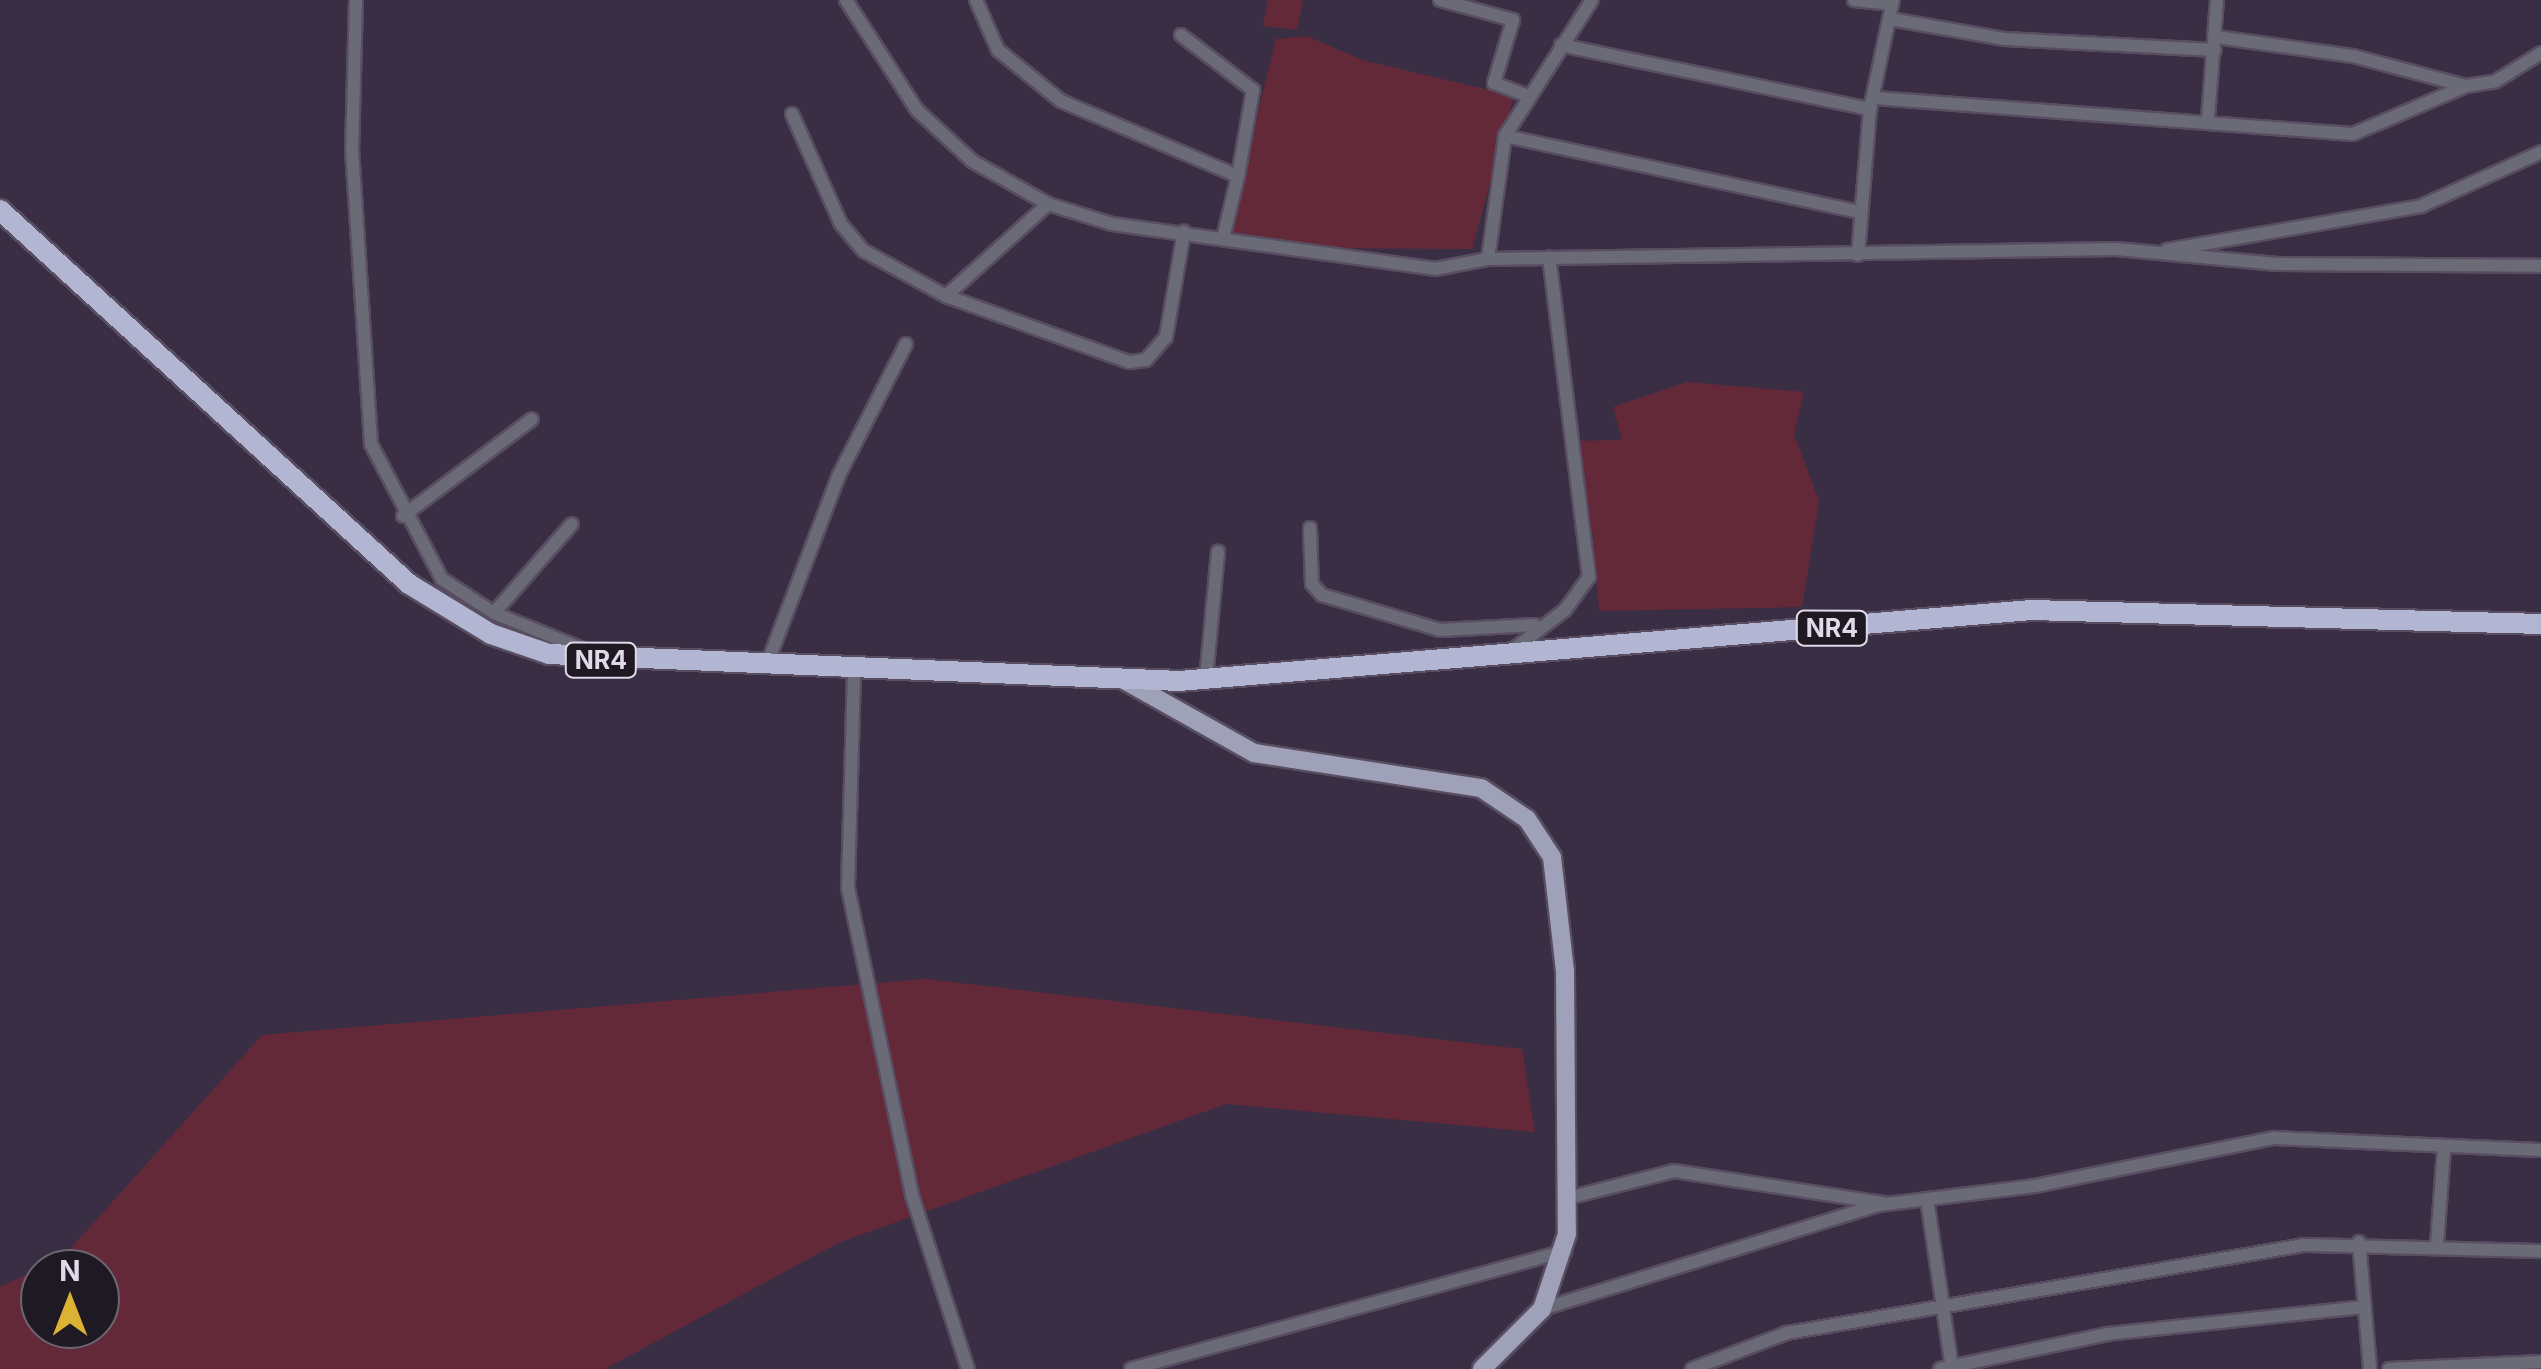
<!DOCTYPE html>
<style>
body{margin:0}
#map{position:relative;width:2541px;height:1369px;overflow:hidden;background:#3a2e44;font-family:Inter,sans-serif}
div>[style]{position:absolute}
.green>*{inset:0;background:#642939}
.roads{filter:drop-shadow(2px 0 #584d61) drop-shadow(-2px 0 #584d61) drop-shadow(0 2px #584d61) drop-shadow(0 -2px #584d61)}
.minor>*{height:12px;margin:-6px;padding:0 6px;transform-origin:6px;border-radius:6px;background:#6a6b77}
.major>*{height:18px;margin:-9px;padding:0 9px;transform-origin:9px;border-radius:9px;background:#9ea1b8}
.highway>*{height:20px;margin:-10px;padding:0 10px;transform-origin:10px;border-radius:10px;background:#b3b6d2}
span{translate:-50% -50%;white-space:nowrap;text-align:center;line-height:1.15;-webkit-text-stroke:10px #1e1923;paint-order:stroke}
.shield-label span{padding:2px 8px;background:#1e1923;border:2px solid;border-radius:8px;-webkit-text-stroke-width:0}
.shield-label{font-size:25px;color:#e0d9e7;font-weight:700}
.north{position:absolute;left:20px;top:1249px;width:100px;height:100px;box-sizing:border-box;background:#1e1923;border:2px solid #6c6671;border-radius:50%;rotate:0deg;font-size:28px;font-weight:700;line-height:40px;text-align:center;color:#e0d9e7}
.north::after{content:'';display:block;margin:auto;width:35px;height:45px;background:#dbb233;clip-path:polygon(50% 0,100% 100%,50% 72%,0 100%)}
</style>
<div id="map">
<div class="green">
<i style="clip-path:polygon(1268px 0,1303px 0,1297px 30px,1263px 26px)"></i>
<i style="clip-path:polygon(1307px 36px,1362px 60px,1514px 96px,1472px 249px,1299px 248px,1228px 233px,1276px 39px)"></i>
<i style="clip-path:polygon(1687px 382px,1804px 392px,1794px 434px,1819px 501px,1802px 607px,1599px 611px,1593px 534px,1569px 441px,1622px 440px,1613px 407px)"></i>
<i style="clip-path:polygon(evenodd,926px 979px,1522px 1049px,1535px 1132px,1226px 1104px,838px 1243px,605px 1369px,0 1369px,0 1287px,63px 1257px,262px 1035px,926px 979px,40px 1269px,100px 1269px,100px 1329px,40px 1329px,40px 1269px)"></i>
</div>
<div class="roads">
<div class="minor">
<i style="left:356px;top:0;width:149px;rotate:91.5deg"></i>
<i style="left:352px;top:149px;width:296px;rotate:86.3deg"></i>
<i style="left:371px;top:444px;width:153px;rotate:62.3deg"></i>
<i style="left:442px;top:579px;width:62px;rotate:33.2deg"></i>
<i style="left:494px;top:613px;width:109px;rotate:22.1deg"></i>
<i style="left:846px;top:0;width:131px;rotate:57.2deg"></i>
<i style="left:917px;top:110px;width:75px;rotate:42.8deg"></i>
<i style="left:972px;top:161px;width:87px;rotate:29.5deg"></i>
<i style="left:1048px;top:204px;width:67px;rotate:17.4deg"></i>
<i style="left:1112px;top:224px;width:326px;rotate:7.9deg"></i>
<i style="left:1435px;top:269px;width:54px;rotate:-10.7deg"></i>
<i style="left:1488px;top:259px;width:628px;rotate:-0.91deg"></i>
<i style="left:2116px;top:249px;width:162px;rotate:5.3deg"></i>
<i style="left:2277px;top:264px;width:264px;rotate:0.4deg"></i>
<i style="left:976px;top:0;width:55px;rotate:66.3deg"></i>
<i style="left:998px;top:50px;width:81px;rotate:39deg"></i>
<i style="left:1061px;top:101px;width:192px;rotate:23deg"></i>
<i style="left:1238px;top:176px;width:64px;rotate:103.6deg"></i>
<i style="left:1440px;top:0;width:76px;rotate:15.3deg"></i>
<i style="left:1513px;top:20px;width:66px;rotate:106.8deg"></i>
<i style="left:1494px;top:83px;width:34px;rotate:21deg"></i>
<i style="left:1854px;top:0;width:38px;rotate:6deg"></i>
<i style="left:1890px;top:19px;width:117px;rotate:9.9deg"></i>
<i style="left:2005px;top:39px;width:210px;rotate:3deg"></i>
<i style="left:1181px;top:35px;width:91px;rotate:37.4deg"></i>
<i style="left:1253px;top:90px;width:87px;rotate:99.9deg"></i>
<i style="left:2216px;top:37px;width:138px;rotate:7.9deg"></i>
<i style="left:2353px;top:56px;width:117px;rotate:14.9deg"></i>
<i style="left:2466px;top:86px;width:30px;rotate:-9deg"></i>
<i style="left:2496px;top:81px;width:53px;rotate:-31.9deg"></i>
<i style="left:1561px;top:45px;width:316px;rotate:11.7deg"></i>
<i style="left:1875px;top:98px;width:479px;rotate:4.3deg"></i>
<i style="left:2353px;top:134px;width:123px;rotate:-23deg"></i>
<i style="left:792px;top:114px;width:120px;rotate:66deg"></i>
<i style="left:841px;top:224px;width:35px;rotate:50deg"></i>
<i style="left:864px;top:251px;width:94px;rotate:28.8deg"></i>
<i style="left:946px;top:296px;width:195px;rotate:19.8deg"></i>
<i style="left:1129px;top:362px;width:17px;rotate:-7deg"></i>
<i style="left:1146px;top:360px;width:30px;rotate:-49deg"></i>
<i style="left:1166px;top:337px;width:107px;rotate:-80.3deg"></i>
<i style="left:2208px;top:119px;width:119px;rotate:-85.7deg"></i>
<i style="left:1505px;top:136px;width:362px;rotate:12.1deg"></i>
<i style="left:2167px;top:250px;width:258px;rotate:-9.8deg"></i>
<i style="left:2421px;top:206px;width:132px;rotate:-24.2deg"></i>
<i style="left:1858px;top:255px;width:146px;rotate:-85.3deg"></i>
<i style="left:1870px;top:109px;width:111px;rotate:-78.1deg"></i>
<i style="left:1488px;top:259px;width:124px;rotate:-82.1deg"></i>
<i style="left:1505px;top:136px;width:161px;rotate:-57.4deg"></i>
<i style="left:946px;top:296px;width:137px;rotate:-42deg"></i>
<i style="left:403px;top:516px;width:161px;rotate:-36.9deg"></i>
<i style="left:1310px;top:528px;width:56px;rotate:88deg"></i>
<i style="left:1312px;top:584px;width:15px;rotate:48deg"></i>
<i style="left:1322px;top:595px;width:123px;rotate:16.5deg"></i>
<i style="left:1440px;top:630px;width:95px;rotate:-3deg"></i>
<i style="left:494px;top:613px;width:118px;rotate:-48.8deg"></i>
<i style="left:1514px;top:649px;width:64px;rotate:-37.4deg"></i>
<i style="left:1565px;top:610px;width:41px;rotate:-54deg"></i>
<i style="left:1589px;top:577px;width:322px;rotate:-97.1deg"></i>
<i style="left:766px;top:667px;width:205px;rotate:-69.2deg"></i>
<i style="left:839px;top:475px;width:147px;rotate:-62.9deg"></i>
<i style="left:854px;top:672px;width:216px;rotate:91.6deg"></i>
<i style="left:848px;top:888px;width:314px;rotate:78.2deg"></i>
<i style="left:912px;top:1195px;width:183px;rotate:72.2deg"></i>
<i style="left:1206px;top:679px;width:128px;rotate:-84.6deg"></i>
<i style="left:1568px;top:1198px;width:109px;rotate:-14.3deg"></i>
<i style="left:1674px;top:1171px;width:211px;rotate:8.7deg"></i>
<i style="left:1927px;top:1199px;width:172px;rotate:81.6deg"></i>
<i style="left:2359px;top:1242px;width:127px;rotate:85deg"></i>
<i style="left:2437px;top:1244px;width:95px;rotate:-85.8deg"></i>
<i style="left:1542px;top:1309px;width:352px;rotate:-17.2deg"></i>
<i style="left:1878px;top:1205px;width:158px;rotate:-6.9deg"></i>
<i style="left:2035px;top:1186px;width:244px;rotate:-11.4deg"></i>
<i style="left:2274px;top:1138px;width:267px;rotate:2.6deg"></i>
<i style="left:1131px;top:1369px;width:450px;rotate:-15.2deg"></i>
<i style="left:1692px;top:1369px;width:102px;rotate:-20.8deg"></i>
<i style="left:1787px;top:1333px;width:524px;rotate:-9.66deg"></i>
<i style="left:2304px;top:1245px;width:237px;rotate:1.5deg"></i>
<i style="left:1940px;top:1369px;width:171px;rotate:-11.8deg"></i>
<i style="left:2107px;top:1334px;width:258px;rotate:-6deg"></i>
<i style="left:2389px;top:1369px;width:152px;rotate:-2.6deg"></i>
</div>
<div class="major">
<i style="left:1124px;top:680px;width:149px;rotate:29.3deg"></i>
<i style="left:1254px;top:753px;width:230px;rotate:8.8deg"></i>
<i style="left:1481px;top:788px;width:55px;rotate:34deg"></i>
<i style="left:1527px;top:819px;width:45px;rotate:56.7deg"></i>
<i style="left:1552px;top:857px;width:115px;rotate:83.5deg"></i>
<i style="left:1565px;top:971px;width:263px;rotate:89.6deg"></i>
<i style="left:1567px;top:1234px;width:79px;rotate:108.4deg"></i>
<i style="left:1542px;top:1309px;width:85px;rotate:135deg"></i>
</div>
<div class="highway">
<i style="left:0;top:210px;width:554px;rotate:42.44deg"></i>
<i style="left:409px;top:584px;width:96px;rotate:31.4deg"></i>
<i style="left:491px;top:634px;width:61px;rotate:19deg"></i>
<i style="left:549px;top:654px;width:631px;rotate:2.45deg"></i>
<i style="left:1179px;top:681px;width:855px;rotate:-4.76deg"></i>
<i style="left:2031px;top:610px;width:510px;rotate:1.57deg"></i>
</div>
</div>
<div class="shield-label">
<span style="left:1832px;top:628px">NR4</span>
<span style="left:601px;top:660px">NR4</span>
</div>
<div class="north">N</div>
</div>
